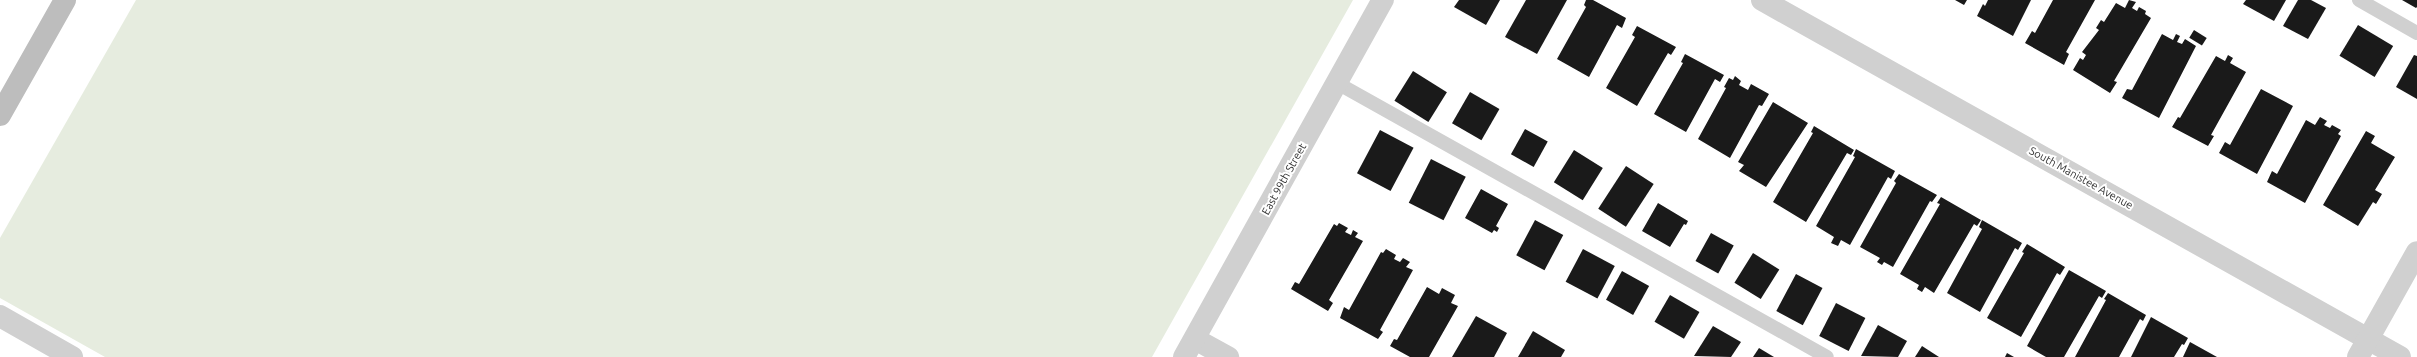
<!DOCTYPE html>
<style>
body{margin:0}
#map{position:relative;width:2417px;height:357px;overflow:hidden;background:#fff;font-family:Ubuntu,sans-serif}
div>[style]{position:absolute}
.green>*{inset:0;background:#e6ecdf}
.building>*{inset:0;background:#1a1a1a;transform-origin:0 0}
.service>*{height:14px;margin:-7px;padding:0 7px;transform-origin:7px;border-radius:7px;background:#d0d0d0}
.minor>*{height:22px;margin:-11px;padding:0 11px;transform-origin:11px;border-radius:11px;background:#d0d0d0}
.secondary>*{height:22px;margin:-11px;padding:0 11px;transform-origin:11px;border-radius:11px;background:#bdbdbd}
span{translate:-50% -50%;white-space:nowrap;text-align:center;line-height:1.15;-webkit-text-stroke:4px #fff;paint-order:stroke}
.street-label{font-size:11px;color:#333}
</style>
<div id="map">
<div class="green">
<i style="clip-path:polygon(136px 0,1353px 0,1152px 357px,105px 357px,0 298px,0 238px)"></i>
</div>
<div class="building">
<i style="clip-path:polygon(1459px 0,1500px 0,1486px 25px,1454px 7px)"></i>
<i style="clip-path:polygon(1526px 0,1567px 0,1537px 54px,1505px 37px)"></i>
<i style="clip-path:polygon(1586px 0,1593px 0,1626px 18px,1622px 28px,1617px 25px,1589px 77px,1557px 59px,1586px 7px,1584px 5px)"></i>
<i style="clip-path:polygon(1955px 0,1967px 0,1964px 5px)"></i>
<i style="clip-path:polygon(1988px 0,2031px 0,2013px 36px,1977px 16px,1983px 4px,1985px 6px)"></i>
<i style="clip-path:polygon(2053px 0,2095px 0,2066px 52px,2069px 54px,2064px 65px,2025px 43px,2032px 31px,2035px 33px)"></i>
<i style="clip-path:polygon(2129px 0,2136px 2px,2132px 8px,2137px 11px,2139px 7px,2146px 11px,2145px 14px,2151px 18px,2114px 81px,2117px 82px,2110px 93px,2073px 70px,2080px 58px,2083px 60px,2086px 55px,2082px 52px,2099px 30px,2096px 28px,2101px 20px,2104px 22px,2116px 3px,2125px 8px)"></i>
<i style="clip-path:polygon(2246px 0,2286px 0,2274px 21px,2243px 4px)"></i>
<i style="clip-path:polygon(2298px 0,2311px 0,2326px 8px,2308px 39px,2283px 26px)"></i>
<i style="clip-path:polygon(2402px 0,2417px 0,2417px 7px,2416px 8px)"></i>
<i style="left:2358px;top:25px;width:41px;height:36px;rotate:31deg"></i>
<i style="clip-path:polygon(1637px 26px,1676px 47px,1671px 55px,1668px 53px,1637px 106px,1606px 88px,1635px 37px,1632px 35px)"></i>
<i style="left:2194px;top:30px;width:15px;height:9px;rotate:32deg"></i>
<i style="clip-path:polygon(2162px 34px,2173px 40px,2176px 34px,2180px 36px,2177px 42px,2182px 44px,2185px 39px,2196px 46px,2159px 118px,2122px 98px,2127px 89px,2132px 90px)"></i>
<i style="clip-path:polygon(1685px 54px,1724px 75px,1720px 82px,1715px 79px,1686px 132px,1654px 114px,1683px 63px,1681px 62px)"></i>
<i style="clip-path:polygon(2228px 55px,2233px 58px,2230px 63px,2246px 72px,2211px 135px,2214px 136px,2208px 146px,2172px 127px,2178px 117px,2180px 118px,2216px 56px,2225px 61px)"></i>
<i style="clip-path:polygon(2414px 55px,2417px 56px,2417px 99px,2396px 87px)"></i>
<i style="left:1413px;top:71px;width:40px;height:35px;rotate:32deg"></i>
<i style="clip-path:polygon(1735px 76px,1741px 81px,1739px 85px,1748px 90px,1751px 84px,1769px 94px,1762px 106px,1759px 105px,1730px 158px,1698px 139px,1726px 88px,1724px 87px,1729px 78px,1733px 80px)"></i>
<i style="clip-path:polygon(2261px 89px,2293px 106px,2257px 174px,2219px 153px,2225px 142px,2230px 145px)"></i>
<i style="left:1470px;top:92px;width:34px;height:36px;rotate:30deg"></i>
<i style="clip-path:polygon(1773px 102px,1808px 123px,1766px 187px,1739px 171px,1744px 165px,1738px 162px)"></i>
<i style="clip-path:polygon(2320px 117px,2327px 121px,2324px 125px,2330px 128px,2332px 125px,2341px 130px,2338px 134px,2341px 136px,2305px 203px,2267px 182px,2272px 171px,2277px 174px,2306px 120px,2315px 125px)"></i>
<i style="clip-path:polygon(1814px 126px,1854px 150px,1851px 155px,1847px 153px,1806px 222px,1773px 202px,1813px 133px,1811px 132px)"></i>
<i style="left:1525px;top:129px;width:26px;height:29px;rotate:29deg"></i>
<i style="left:1380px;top:130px;width:38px;height:49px;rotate:28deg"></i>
<i style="clip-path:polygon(2366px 131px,2375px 136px,2371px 143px,2395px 157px,2375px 190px,2382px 194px,2376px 204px,2373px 202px,2358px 226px,2323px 205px)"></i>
<i style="clip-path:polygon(1856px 149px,1895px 171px,1891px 179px,1888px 177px,1850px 245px,1841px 240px,1838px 246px,1831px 243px,1834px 237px,1816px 226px,1855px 157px,1853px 156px)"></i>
<i style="left:1574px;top:150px;width:34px;height:38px;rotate:32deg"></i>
<i style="left:1431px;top:159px;width:39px;height:49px;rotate:27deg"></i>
<i style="left:1626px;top:166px;width:33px;height:51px;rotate:33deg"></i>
<i style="clip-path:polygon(1899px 174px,1937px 195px,1932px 202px,1930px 201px,1893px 267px,1884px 262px,1882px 265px,1877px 262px,1880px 258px,1860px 247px,1896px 183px,1894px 181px)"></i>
<i style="clip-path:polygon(1481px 189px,1508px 204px,1496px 226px,1499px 228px,1497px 232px,1494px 230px,1492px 233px,1465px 218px)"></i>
<i style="clip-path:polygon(1941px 197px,1981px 220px,1977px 226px,1974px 224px,1934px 293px,1925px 287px,1922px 292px,1917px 289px,1919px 285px,1900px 274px,1940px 204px,1937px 203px)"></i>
<i style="clip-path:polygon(1658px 203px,1688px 221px,1686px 225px,1684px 224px,1670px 247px,1642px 231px)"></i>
<i style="left:1535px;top:220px;width:32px;height:40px;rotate:28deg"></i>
<i style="clip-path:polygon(1982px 220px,2022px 243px,2018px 250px,2015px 248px,1980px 312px,1947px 293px,1982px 229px,1979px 227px)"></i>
<i style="clip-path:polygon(1339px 223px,1348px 228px,1345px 232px,1351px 235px,1353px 230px,1358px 233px,1355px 237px,1363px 241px,1329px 300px,1333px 303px,1328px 311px,1291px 289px,1295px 282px,1299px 284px,1334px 224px,1337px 226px)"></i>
<i style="left:1711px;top:233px;width:26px;height:32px;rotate:29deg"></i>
<i style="clip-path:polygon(2027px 244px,2065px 267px,2060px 275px,2057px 273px,2021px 337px,1987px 318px,2024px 253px,2022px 252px)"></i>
<i style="clip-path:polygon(1386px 249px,1396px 255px,1394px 259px,1400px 262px,1403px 258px,1410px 262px,1406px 267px,1413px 270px,1380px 330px,1383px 332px,1378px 339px,1340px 318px,1344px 307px,1349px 310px,1381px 252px,1383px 253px)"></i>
<i style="left:1583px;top:249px;width:36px;height:37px;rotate:28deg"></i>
<i style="left:1753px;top:253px;width:31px;height:35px;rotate:32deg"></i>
<i style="clip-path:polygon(2069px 270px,2106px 291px,2102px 298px,2099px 296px,2064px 357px,2046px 357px,2027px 346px)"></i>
<i style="left:1622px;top:271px;width:31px;height:33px;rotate:29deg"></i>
<i style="left:1796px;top:274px;width:30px;height:42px;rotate:28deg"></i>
<i style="clip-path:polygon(1427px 287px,1439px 294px,1442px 288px,1455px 295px,1451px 303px,1458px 306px,1429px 357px,1410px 357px,1390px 346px,1394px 339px,1397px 340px)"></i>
<i style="clip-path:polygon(2108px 293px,2146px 315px,2143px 321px,2140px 319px,2119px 357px,2075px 357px,2106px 300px,2104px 299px)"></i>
<i style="left:1670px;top:295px;width:34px;height:31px;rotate:30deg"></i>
<i style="left:1836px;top:303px;width:33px;height:37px;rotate:27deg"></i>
<i style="clip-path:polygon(1476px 316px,1507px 333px,1494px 357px,1452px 357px)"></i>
<i style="clip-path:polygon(2151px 317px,2188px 338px,2184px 345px,2182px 344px,2174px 357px,2131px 357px)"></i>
<i style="clip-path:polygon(1878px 325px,1907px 341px,1898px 357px,1861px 356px)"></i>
<i style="clip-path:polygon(1713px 326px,1741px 342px,1731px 357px,1694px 356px)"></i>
<i style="clip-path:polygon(1533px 331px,1565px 350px,1561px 357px,1518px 357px)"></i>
<i style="clip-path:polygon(2190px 342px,2217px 357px,2183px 357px)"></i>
<i style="clip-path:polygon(1922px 346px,1939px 357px,1915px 357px)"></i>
<i style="clip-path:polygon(1759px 348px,1774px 357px,1753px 357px)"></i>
<i style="clip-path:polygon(2007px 353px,2014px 357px,2005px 357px)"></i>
</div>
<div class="service">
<i style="left:2359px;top:0;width:67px;rotate:29.6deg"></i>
<i style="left:1337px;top:83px;width:561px;rotate:29.21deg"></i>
</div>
<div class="minor">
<i style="left:1762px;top:0;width:731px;rotate:29.23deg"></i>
<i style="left:0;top:316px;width:83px;rotate:29.7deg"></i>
<i style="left:1195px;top:339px;width:38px;rotate:29deg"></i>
<i style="left:1184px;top:357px;width:409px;rotate:-60.9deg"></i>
<i style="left:2358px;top:357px;width:120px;rotate:-60.7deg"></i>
</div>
<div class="secondary">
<i style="left:0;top:115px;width:132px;rotate:-60.5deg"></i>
</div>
<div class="street-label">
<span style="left:2081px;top:178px;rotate:29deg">South Manistee Avenue</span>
<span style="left:1284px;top:179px;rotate:-61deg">East 99th Street</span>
</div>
</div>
